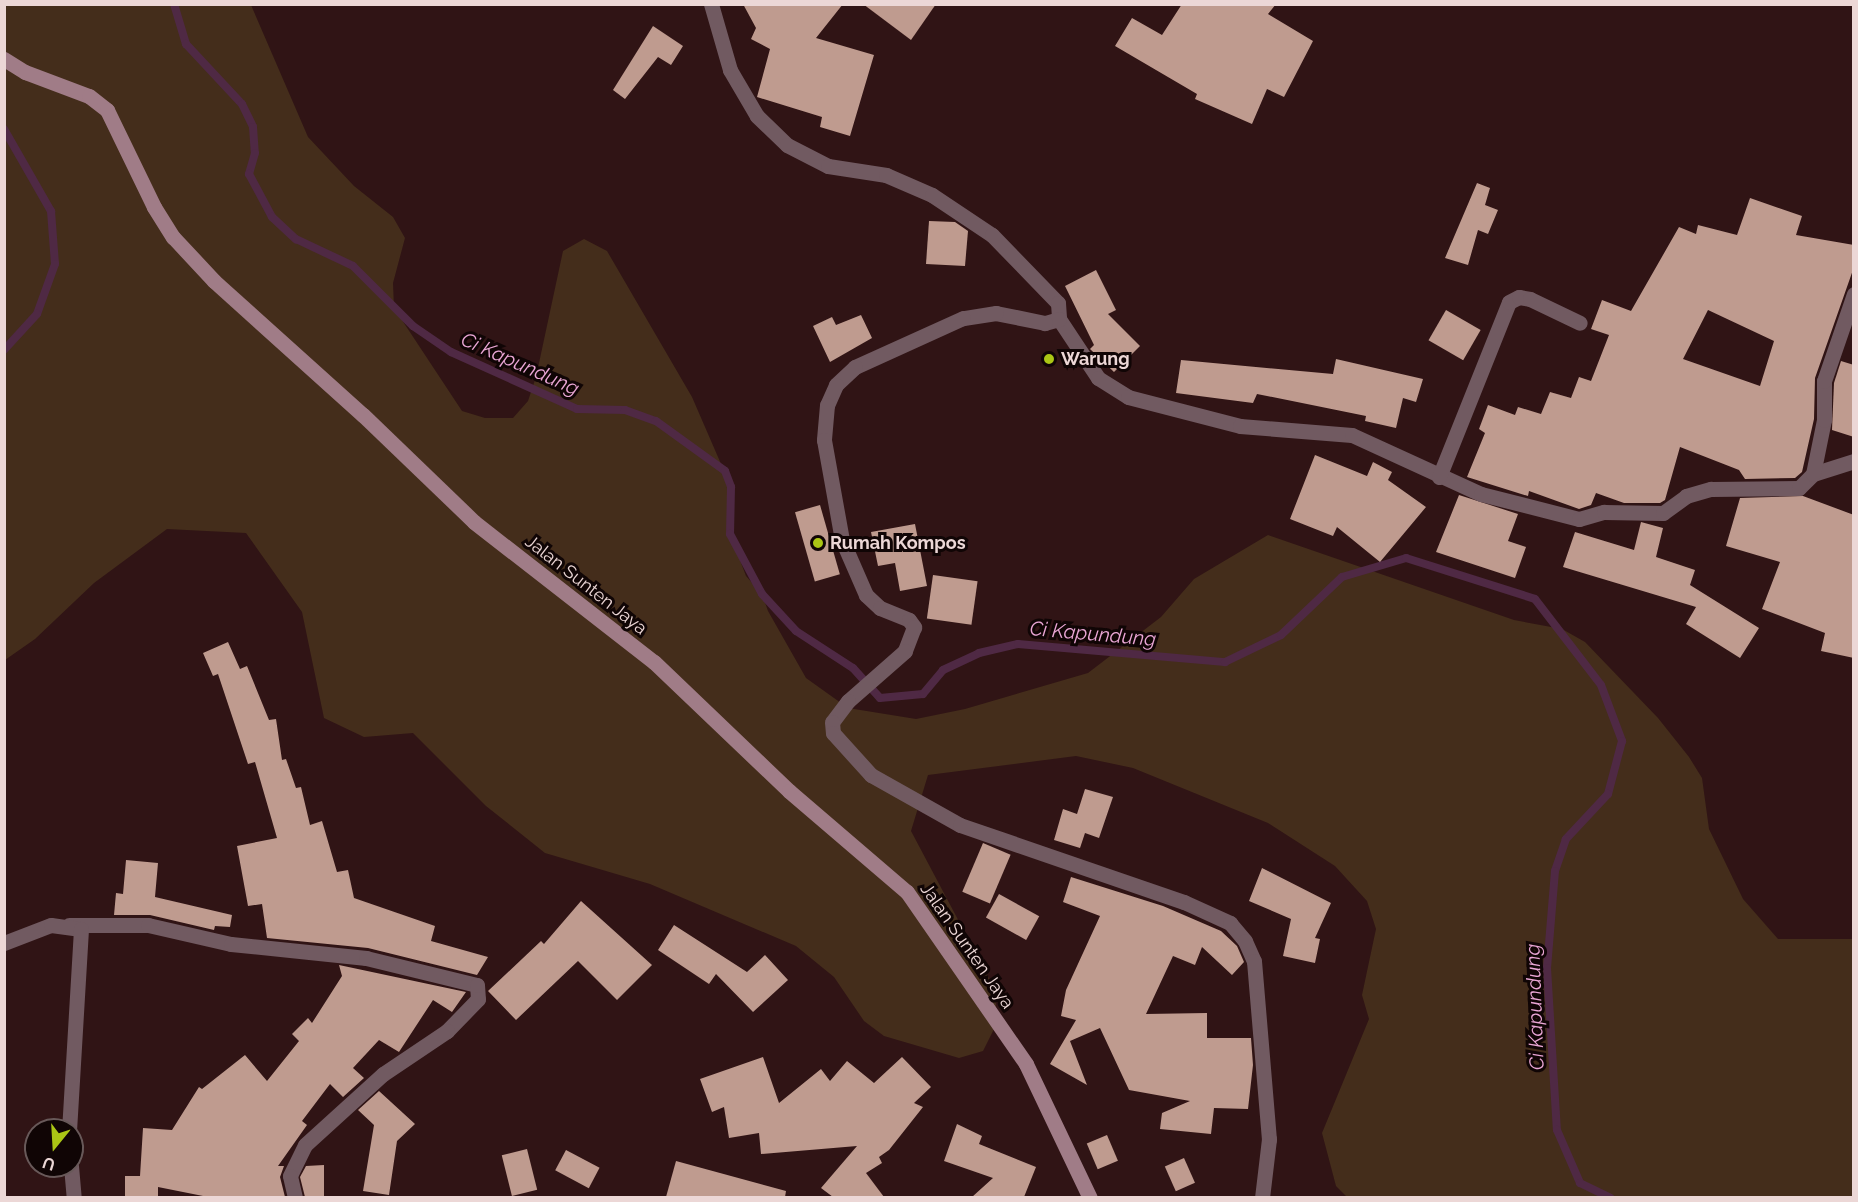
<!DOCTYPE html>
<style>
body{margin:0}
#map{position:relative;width:1858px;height:1202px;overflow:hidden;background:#301415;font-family:Raleway,sans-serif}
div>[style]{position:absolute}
.green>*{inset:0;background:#442d1b}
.stream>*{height:8px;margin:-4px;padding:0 4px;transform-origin:4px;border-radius:4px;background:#4f2944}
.building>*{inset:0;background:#bf9b8f;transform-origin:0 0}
.minor>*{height:15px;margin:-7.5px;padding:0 7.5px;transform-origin:7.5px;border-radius:7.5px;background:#715a61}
.secondary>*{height:15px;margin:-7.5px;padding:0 7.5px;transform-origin:7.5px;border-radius:7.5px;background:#a07c87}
.dots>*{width:16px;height:16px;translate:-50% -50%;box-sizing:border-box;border:3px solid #100505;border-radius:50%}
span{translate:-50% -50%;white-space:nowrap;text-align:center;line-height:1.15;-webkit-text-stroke:6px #100505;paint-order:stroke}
.poi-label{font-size:18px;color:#ecd7d6;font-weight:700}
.left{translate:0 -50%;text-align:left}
.street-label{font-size:18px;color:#ecd7d6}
.water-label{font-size:20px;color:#eaa6d5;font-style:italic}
.frame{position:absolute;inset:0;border:6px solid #ecd7d6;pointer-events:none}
.north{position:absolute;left:24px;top:1118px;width:60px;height:60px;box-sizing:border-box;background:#100505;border:2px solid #685959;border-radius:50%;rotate:198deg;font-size:16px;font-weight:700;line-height:24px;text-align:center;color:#ecd7d6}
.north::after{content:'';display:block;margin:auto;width:21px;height:27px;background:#abc615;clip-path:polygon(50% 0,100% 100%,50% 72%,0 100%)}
</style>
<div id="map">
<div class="green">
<i style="clip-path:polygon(5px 5px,251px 5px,308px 137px,354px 186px,393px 217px,405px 238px,393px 283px,394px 308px,462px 411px,485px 418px,513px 418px,528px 401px,536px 377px,563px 251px,584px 239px,607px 251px,692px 397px,731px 487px,730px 534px,746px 576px,762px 594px,768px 611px,806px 678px,848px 708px,916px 719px,965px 709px,1088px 673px,1161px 617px,1194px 579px,1268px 535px,1514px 620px,1562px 629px,1585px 642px,1658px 718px,1689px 757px,1702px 778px,1709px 829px,1743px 899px,1778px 939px,1853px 939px,1853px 1197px,1347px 1197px,1336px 1186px,1322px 1133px,1369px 1019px,1362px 995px,1376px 929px,1367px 901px,1335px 866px,1268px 823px,1133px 768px,1076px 756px,928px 775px,911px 831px,990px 980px,996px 1004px,994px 1029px,983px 1051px,959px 1058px,884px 1036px,864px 1021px,834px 977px,796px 946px,650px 884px,545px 853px,486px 806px,413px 733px,364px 737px,324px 718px,302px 612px,246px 533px,167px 529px,94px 583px,35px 639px,5px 660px)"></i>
</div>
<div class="stream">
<i style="left:174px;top:4px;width:42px;rotate:73.3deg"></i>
<i style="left:186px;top:44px;width:82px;rotate:47deg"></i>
<i style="left:242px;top:104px;width:25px;rotate:64deg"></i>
<i style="left:253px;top:127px;width:26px;rotate:86deg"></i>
<i style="left:255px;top:153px;width:22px;rotate:106deg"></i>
<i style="left:249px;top:174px;width:49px;rotate:61.9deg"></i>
<i style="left:272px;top:217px;width:33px;rotate:43deg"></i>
<i style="left:296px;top:239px;width:63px;rotate:25.3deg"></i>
<i style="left:353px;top:266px;width:85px;rotate:45deg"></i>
<i style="left:413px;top:326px;width:46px;rotate:34.4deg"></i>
<i style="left:451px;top:352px;width:138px;rotate:24.3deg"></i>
<i style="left:577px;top:409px;width:48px;rotate:1.2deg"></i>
<i style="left:625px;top:410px;width:33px;rotate:20deg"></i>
<i style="left:656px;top:421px;width:85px;rotate:35.9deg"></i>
<i style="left:725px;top:471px;width:17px;rotate:69deg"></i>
<i style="left:731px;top:487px;width:47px;rotate:91.2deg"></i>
<i style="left:730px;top:534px;width:68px;rotate:61.9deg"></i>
<i style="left:762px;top:594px;width:50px;rotate:47.4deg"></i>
<i style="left:796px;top:631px;width:68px;rotate:33deg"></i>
<i style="left:853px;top:668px;width:40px;rotate:48deg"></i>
<i style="left:880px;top:698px;width:43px;rotate:-5.3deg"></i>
<i style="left:923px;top:694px;width:31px;rotate:-50deg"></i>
<i style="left:943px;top:670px;width:40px;rotate:-25deg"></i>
<i style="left:979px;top:653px;width:40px;rotate:-13deg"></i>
<i style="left:1018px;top:644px;width:208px;rotate:5deg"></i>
<i style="left:1225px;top:662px;width:62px;rotate:-25.7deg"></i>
<i style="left:1281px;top:635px;width:84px;rotate:-43.6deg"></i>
<i style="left:1342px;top:577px;width:67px;rotate:-16.5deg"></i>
<i style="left:1406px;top:558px;width:135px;rotate:17.6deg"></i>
<i style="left:1535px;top:599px;width:108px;rotate:52.5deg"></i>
<i style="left:1601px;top:685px;width:60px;rotate:69.4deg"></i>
<i style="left:1622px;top:741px;width:55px;rotate:104.8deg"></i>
<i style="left:1608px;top:794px;width:62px;rotate:133deg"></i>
<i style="left:1566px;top:839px;width:34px;rotate:109deg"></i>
<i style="left:1555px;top:871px;width:97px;rotate:94.7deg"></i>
<i style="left:1547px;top:968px;width:162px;rotate:86.5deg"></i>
<i style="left:1557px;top:1130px;width:58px;rotate:66.5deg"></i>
<i style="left:1580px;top:1183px;width:34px;rotate:26deg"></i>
<i style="left:4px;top:129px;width:95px;rotate:60.2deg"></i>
<i style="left:51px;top:211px;width:53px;rotate:85.7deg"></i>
<i style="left:55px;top:264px;width:53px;rotate:109.8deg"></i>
<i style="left:37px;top:314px;width:49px;rotate:132.5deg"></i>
</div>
<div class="building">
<i style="clip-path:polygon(743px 4px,843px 4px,816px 38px,874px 55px,850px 136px,820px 127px,822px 117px,757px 97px,770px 49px,751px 39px,756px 28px)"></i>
<i style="clip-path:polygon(863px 4px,936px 4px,911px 40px)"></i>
<i style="clip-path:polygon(1182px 4px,1276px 4px,1268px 14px,1313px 41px,1284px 97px,1267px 89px,1252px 124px,1195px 99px,1197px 94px,1115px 46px,1132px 18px,1162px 35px)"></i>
<i style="clip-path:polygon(653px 26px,683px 46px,671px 65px,658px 57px,625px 99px,613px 90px)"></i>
<i style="clip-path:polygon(1477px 183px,1490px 188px,1485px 205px,1498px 210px,1488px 234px,1478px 230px,1468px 265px,1445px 258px)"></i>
<i style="clip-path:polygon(evenodd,1750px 198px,1802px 216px,1796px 235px,1854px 245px,1854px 267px,1815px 378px,1814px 419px,1802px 472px,1795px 478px,1745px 479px,1739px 470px,1680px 447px,1665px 500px,1660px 503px,1624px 503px,1596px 493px,1591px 505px,1579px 509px,1529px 491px,1528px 496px,1467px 477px,1485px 433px,1479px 429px,1488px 405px,1515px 415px,1518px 407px,1541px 414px,1550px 392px,1571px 398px,1579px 377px,1591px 381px,1609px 335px,1591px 329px,1602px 300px,1631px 311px,1679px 227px,1696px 234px,1698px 225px,1737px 235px,1750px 198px,1708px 310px,1774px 341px,1760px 386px,1683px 359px,1708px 310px)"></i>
<i style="clip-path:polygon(929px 221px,955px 222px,968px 231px,965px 266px,926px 264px)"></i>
<i style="clip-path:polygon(1096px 270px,1116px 310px,1108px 314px,1140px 346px,1114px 372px,1090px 349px,1094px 345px,1065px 286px)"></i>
<i style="left:1446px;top:310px;width:40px;height:35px;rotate:30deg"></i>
<i style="clip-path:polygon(861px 315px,872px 338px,830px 362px,813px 326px,832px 317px,836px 325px)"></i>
<i style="clip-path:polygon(1336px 359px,1423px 379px,1416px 402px,1403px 398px,1396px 428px,1365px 421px,1366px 416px,1257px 394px,1253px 403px,1176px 393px,1181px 360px,1333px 374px)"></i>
<i style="clip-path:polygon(1841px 361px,1854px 365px,1854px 437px,1832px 430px,1834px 383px)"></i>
<i style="clip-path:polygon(1315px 455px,1367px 476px,1373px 462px,1392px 472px,1388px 480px,1426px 507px,1380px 562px,1337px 527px,1333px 536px,1290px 519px)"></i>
<i style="clip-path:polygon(1459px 495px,1518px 514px,1508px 541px,1526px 547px,1515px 578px,1436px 552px)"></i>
<i style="clip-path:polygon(1803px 496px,1854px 515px,1854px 658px,1821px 651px,1825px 633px,1762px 609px,1780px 562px,1726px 546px,1740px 498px)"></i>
<i style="left:820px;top:505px;width:72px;height:26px;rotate:74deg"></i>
<i style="clip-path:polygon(1641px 522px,1663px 528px,1656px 557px,1695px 570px,1690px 585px,1759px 628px,1740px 658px,1686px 624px,1696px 607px,1563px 567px,1575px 532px,1634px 550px)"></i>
<i style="clip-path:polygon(915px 524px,927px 586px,900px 591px,895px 563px,878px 566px,871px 532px)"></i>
<i style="left:933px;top:575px;width:45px;height:44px;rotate:8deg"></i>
<i style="clip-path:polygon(228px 642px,240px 669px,247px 666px,269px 720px,276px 719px,282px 760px,286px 759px,296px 788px,301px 787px,310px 825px,322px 821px,337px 872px,348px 870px,354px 898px,435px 926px,431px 941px,488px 957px,477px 975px,368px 948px,267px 938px,262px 904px,248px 906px,237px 846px,277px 838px,255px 762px,248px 764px,218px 674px,213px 676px,203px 653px)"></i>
<i style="clip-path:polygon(1085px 789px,1113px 797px,1099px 838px,1085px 833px,1080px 848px,1054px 840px,1063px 809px,1077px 814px)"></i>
<i style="left:983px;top:843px;width:30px;height:53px;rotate:23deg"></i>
<i style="clip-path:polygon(126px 860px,158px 863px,155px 897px,232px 915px,230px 927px,215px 926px,214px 930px,150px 915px,114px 915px,116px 893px,123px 894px)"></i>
<i style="clip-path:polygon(1262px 868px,1331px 903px,1315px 938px,1320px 939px,1315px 963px,1283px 956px,1291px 919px,1249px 901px)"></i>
<i style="clip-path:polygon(1071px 877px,1163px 906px,1221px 931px,1237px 946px,1244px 962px,1232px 975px,1202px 947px,1195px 965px,1173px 956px,1146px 1014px,1207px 1013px,1207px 1038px,1251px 1038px,1253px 1065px,1248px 1109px,1214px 1108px,1211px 1134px,1160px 1129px,1162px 1113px,1190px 1101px,1129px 1090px,1100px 1028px,1070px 1041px,1087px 1085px,1050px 1064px,1076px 1020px,1061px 1016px,1066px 990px,1100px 916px,1063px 902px)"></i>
<i style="left:999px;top:894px;width:46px;height:27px;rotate:29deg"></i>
<i style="clip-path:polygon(581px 901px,652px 965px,617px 1000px,578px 961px,516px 1020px,488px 991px,541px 941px,544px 944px)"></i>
<i style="clip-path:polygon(674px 925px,747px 972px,765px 955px,788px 980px,753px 1012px,716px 974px,709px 984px,658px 950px)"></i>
<i style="clip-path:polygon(339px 965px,466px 992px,452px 1012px,433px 1000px,399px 1052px,379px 1040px,353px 1068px,364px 1078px,343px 1097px,330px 1084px,302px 1121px,307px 1125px,278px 1166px,284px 1166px,280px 1177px,285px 1197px,208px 1197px,158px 1187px,158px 1197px,125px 1197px,125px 1176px,140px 1176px,143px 1128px,172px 1130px,199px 1087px,202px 1089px,245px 1055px,267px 1081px,299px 1041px,292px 1034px,308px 1018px,312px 1023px,342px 976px)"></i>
<i style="clip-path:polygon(763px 1057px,779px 1103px,821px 1069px,830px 1081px,847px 1061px,874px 1083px,902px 1057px,931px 1087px,914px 1103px,923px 1107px,889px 1150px,879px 1157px,882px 1163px,866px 1173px,884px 1197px,833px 1197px,821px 1188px,857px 1146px,761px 1154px,759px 1133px,729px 1138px,724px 1107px,712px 1112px,700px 1079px)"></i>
<i style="clip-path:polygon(379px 1091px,415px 1124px,397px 1141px,389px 1195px,363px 1191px,374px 1125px,358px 1110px)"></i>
<i style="clip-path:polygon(957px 1124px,982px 1136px,979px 1144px,1036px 1167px,1024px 1197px,972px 1197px,993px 1178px,944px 1161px)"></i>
<i style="left:1107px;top:1135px;width:28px;height:22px;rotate:67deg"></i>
<i style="left:527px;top:1149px;width:42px;height:26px;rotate:76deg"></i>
<i style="left:566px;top:1150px;width:38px;height:23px;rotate:28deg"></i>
<i style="left:1184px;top:1158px;width:27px;height:21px;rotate:66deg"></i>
<i style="clip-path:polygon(676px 1161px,786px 1191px,785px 1197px,666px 1197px)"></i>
<i style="clip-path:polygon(324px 1165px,324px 1197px,305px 1197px,300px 1177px,306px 1166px)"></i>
</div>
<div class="minor">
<i style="left:711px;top:4px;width:69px;rotate:73.9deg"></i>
<i style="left:730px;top:70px;width:53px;rotate:59.6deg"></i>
<i style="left:757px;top:116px;width:42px;rotate:44deg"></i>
<i style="left:787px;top:145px;width:46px;rotate:27.1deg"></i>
<i style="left:828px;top:166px;width:59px;rotate:8.8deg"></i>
<i style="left:886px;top:175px;width:50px;rotate:23.5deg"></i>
<i style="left:932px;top:195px;width:72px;rotate:33.7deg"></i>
<i style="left:992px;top:235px;width:95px;rotate:45.9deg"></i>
<i style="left:1058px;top:303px;width:16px;rotate:86deg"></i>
<i style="left:1059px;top:319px;width:71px;rotate:56.5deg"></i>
<i style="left:1098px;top:378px;width:36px;rotate:32deg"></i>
<i style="left:1128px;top:397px;width:116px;rotate:14.5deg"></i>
<i style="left:1240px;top:426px;width:112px;rotate:4.6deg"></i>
<i style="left:1352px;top:435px;width:142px;rotate:24.6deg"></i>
<i style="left:1481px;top:494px;width:101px;rotate:14.3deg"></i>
<i style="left:1579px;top:519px;width:26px;rotate:-16deg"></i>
<i style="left:1604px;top:512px;width:59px;rotate:1deg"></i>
<i style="left:1663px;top:513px;width:29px;rotate:-36deg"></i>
<i style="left:1686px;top:496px;width:26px;rotate:-16deg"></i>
<i style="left:1711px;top:489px;width:88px;rotate:-0.7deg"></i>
<i style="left:1799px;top:488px;width:20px;rotate:-45deg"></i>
<i style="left:1813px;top:474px;width:43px;rotate:-17.6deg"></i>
<i style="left:1059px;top:319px;width:15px;rotate:164deg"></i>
<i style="left:1045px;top:323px;width:50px;rotate:-168.5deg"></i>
<i style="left:996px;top:313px;width:33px;rotate:171deg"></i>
<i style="left:963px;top:318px;width:119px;rotate:155.6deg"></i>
<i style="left:855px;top:367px;width:26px;rotate:137deg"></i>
<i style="left:836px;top:385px;width:22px;rotate:114deg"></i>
<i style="left:827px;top:405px;width:35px;rotate:95deg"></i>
<i style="left:824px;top:440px;width:102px;rotate:79.8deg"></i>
<i style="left:842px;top:540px;width:60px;rotate:66.4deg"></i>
<i style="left:866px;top:595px;width:19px;rotate:43deg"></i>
<i style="left:880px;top:608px;width:31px;rotate:22deg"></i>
<i style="left:909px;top:620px;width:9px;rotate:54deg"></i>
<i style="left:914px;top:627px;width:26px;rotate:111deg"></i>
<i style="left:905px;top:651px;width:76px;rotate:138.7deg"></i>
<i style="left:848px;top:701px;width:26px;rotate:127deg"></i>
<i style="left:832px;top:722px;width:11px;rotate:85deg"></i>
<i style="left:833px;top:733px;width:57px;rotate:47.9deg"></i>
<i style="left:871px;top:775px;width:102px;rotate:29.3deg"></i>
<i style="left:960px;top:825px;width:237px;rotate:19deg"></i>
<i style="left:1184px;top:902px;width:51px;rotate:24.5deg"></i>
<i style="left:1230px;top:923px;width:23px;rotate:50deg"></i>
<i style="left:1245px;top:941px;width:22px;rotate:66deg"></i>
<i style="left:1254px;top:961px;width:179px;rotate:85.2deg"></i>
<i style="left:1269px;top:1139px;width:59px;rotate:96.8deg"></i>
<i style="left:1813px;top:474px;width:55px;rotate:-78.5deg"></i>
<i style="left:1824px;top:420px;width:39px;rotate:-90deg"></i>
<i style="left:1824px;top:381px;width:92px;rotate:-71deg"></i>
<i style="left:1439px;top:477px;width:188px;rotate:-68.2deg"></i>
<i style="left:1509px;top:302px;width:11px;rotate:-27deg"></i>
<i style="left:1519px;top:297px;width:11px;rotate:10deg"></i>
<i style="left:1530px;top:299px;width:55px;rotate:25.6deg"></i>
<i style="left:69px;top:925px;width:79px"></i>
<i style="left:148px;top:925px;width:85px;rotate:12.9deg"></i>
<i style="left:231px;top:944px;width:136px;rotate:5.9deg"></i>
<i style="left:366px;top:958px;width:114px;rotate:13.7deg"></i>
<i style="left:477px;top:985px;width:14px;rotate:86deg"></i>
<i style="left:478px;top:999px;width:45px;rotate:134.1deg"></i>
<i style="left:447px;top:1031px;width:77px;rotate:146.1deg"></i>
<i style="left:383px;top:1074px;width:105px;rotate:137.7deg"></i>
<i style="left:305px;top:1145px;width:34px;rotate:116deg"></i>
<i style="left:290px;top:1176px;width:23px;rotate:77deg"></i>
<i style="left:4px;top:943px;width:50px;rotate:-21deg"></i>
<i style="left:51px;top:925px;width:30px;rotate:8deg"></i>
<i style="left:81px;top:929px;width:201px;rotate:93.4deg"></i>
<i style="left:71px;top:1166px;width:32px;rotate:85deg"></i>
</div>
<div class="secondary">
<i style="left:4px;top:59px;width:25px;rotate:32deg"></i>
<i style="left:25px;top:72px;width:68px;rotate:20.6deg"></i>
<i style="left:89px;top:96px;width:23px;rotate:38deg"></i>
<i style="left:107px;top:110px;width:108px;rotate:64.1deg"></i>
<i style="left:154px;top:207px;width:36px;rotate:58deg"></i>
<i style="left:173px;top:237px;width:60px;rotate:47deg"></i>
<i style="left:214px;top:281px;width:200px;rotate:42deg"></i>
<i style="left:363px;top:415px;width:154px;rotate:43.9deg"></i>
<i style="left:474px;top:522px;width:228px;rotate:37.9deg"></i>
<i style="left:654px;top:662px;width:187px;rotate:43.7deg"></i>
<i style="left:789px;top:791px;width:155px;rotate:40.6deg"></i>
<i style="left:907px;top:892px;width:209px;rotate:55.3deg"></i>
<i style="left:1026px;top:1064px;width:148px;rotate:64.5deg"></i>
</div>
<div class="dots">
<i style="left:1049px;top:359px;background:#abc615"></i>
<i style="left:818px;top:543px;background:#abc615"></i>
</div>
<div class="poi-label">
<span class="left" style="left:1061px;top:359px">Warung</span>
<span class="left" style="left:830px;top:543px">Rumah Kompos</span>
</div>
<div class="street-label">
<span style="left:586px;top:585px;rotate:38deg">Jalan Sunten Jaya</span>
<span style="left:967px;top:946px;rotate:55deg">Jalan Sunten Jaya</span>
</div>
<div class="water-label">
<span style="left:520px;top:364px;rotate:24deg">Ci Kapundung</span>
<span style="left:1093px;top:634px;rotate:5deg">Ci Kapundung</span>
<span style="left:1535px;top:1007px;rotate:-92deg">Ci Kapundung</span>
</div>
<div class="frame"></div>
<div class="north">U</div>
</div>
